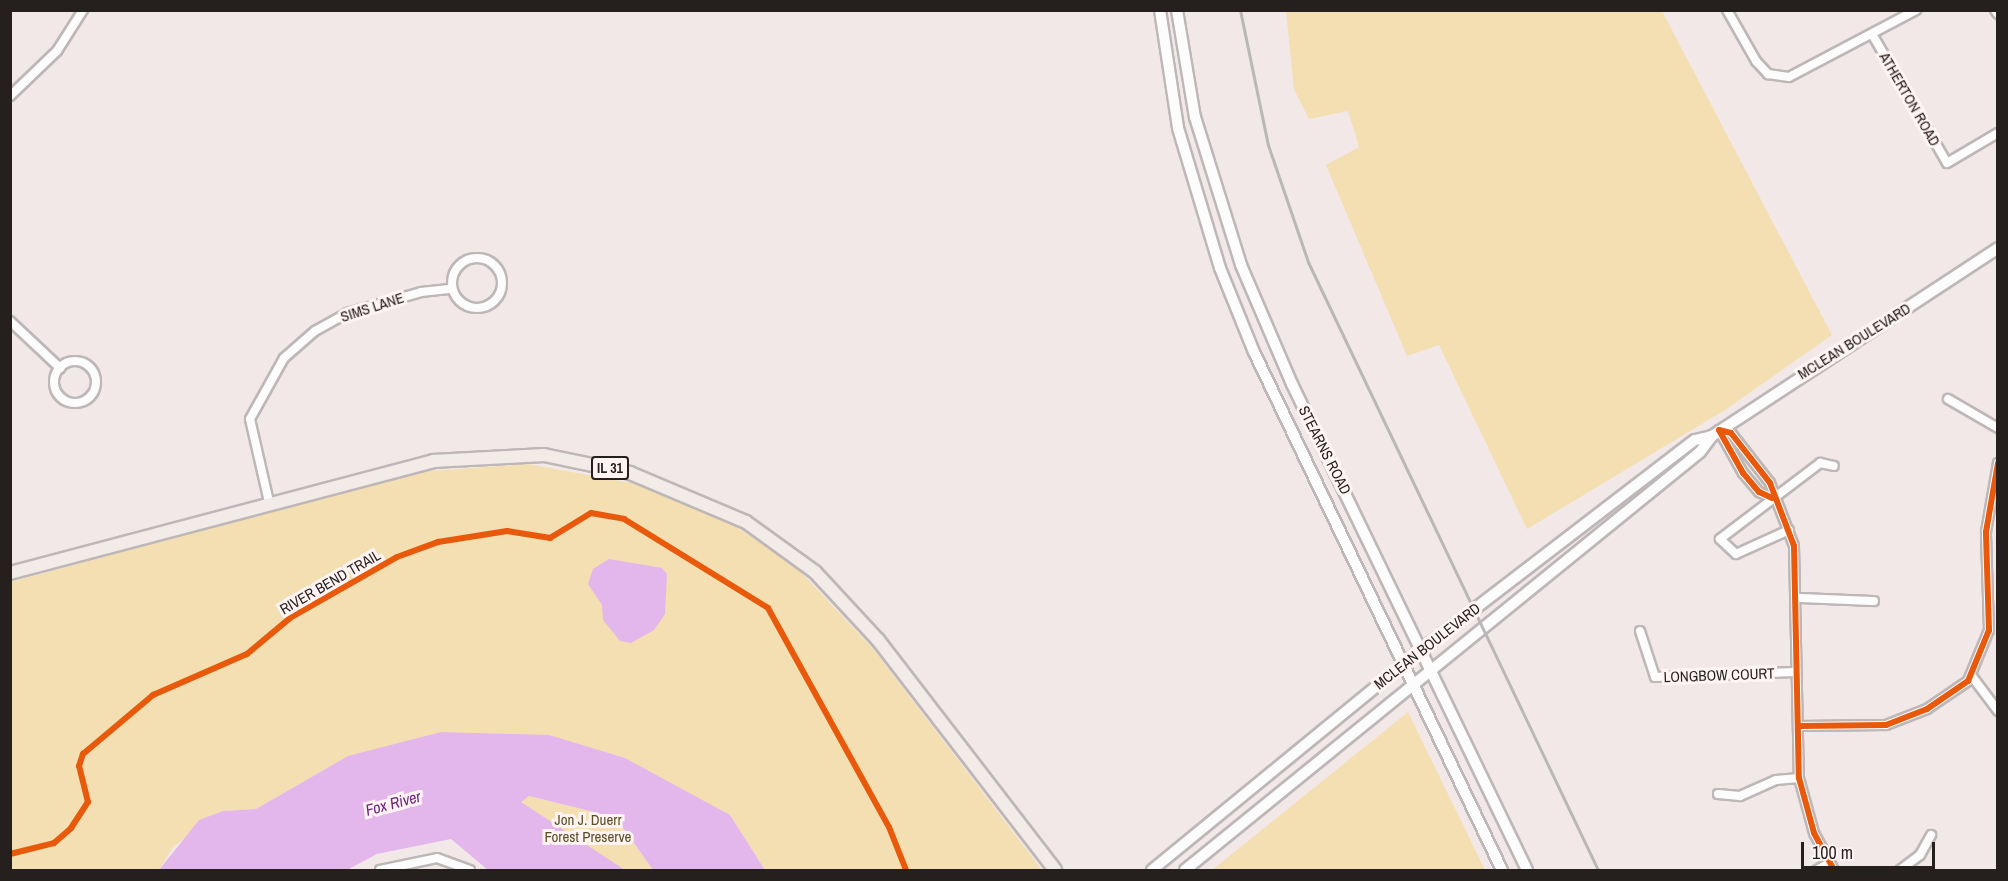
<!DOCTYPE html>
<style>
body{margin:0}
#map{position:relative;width:2008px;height:881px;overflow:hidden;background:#f2e8e8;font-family:"Archivo Narrow",sans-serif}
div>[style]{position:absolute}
.green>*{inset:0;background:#f3dfb1}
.water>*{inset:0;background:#e4b7ec}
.roads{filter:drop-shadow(2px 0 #beb7b7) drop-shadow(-2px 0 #beb7b7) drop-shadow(0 2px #beb7b7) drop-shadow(0 -2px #beb7b7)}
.minor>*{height:8px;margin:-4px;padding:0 4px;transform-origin:4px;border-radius:4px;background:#fdfcfc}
.minor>.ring{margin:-4px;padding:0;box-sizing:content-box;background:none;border:8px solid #fdfcfc;border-radius:50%}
.secondary>*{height:10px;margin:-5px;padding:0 5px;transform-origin:5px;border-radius:5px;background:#fdfcfc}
.primary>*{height:12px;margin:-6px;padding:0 6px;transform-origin:6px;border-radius:6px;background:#f2ebe8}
.rail>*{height:3px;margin:-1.5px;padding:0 1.5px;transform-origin:1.5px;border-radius:1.5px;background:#b9b7b7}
.cycleway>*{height:6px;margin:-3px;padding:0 3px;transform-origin:3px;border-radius:3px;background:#e8590c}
span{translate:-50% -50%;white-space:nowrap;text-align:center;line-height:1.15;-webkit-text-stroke:6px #fff4f3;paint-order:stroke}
.shield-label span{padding:2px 4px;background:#fff4f3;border:2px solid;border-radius:4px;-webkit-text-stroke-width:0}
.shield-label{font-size:14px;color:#251f1e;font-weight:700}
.street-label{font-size:15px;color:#251f1e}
.park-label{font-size:15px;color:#5b4e25}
.water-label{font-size:16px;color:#6c257e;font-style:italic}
.frame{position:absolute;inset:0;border:12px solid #251f1e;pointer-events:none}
.scale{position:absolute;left:1801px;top:842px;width:134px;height:27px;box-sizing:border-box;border:3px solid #251f1e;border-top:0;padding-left:8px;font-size:18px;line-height:21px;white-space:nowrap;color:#251f1e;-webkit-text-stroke:4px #fff4f3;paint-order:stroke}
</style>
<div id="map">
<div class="green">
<i style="clip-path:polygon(1286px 11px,1662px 11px,1832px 335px,1725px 410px,1527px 529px,1439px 345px,1407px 356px,1326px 165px,1359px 147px,1348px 111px,1309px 119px,1294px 89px)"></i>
<i style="clip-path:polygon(528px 464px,642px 485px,724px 518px,799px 570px,874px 650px,1042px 870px,765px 870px,730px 815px,348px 756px,256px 809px,223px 811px,173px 847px,159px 870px,11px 870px,11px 582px,417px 472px)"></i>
<i style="clip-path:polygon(1408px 712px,1485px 870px,1212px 870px)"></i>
<i style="clip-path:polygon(529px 796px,594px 812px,624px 830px,653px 870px,625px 870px,570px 838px,520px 802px)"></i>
</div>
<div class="water">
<i style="clip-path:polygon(609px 559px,662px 568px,667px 574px,665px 614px,654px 630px,631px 643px,620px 641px,603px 620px,602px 605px,588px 584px,593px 569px)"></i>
<i style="clip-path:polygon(441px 732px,549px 735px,625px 758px,730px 815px,765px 870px,653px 870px,624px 829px,594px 812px,529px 796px,521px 802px,625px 870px,488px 870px,451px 839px,377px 854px,347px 870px,159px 870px,199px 820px,223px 811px,256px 809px,348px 756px)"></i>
</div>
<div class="roads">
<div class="minor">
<i style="left:1727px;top:10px;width:59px;rotate:60.4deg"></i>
<i style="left:1756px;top:61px;width:18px;rotate:47deg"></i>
<i style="left:1768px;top:74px;width:21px;rotate:8deg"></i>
<i style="left:1789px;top:77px;width:144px;rotate:-27.8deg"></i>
<i style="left:1995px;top:10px;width:5px;rotate:53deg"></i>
<i style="left:1872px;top:34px;width:149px;rotate:59.8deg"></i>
<i style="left:1947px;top:163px;width:59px;rotate:-30.5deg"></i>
<i style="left:10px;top:96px;width:65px;rotate:-43.8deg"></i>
<i style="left:57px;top:51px;width:49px;rotate:-57.6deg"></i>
<i class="ring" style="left:452px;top:258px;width:42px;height:42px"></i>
<i style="left:10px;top:321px;width:69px;rotate:43.2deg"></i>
<i class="ring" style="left:54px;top:361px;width:34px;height:34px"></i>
<i style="left:1948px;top:399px;width:58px;rotate:30.1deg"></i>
<i style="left:1772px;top:498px;width:14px;rotate:-155deg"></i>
<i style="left:1759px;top:492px;width:25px;rotate:-130deg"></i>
<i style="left:1743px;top:473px;width:49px;rotate:-119.2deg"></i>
<i style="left:1719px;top:430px;width:12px;rotate:14deg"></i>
<i style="left:1731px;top:433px;width:63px;rotate:52deg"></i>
<i style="left:1770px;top:483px;width:67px;rotate:69.1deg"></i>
<i style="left:1794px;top:546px;width:232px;rotate:88.8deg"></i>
<i style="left:1799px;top:778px;width:57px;rotate:74.7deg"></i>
<i style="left:1814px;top:833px;width:42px;rotate:61.6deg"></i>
<i style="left:269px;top:502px;width:85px;rotate:-102.9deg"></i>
<i style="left:250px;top:419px;width:70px;rotate:-60.9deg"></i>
<i style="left:284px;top:358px;width:41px;rotate:-41.1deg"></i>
<i style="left:315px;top:331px;width:37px;rotate:-29deg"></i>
<i style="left:347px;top:313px;width:77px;rotate:-15.8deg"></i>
<i style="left:421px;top:292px;width:28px;rotate:-6deg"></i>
<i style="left:1789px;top:530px;width:58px;rotate:155.6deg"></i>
<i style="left:1736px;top:554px;width:22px;rotate:-137deg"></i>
<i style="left:1720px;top:539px;width:126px;rotate:-37.2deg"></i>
<i style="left:1820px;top:463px;width:14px;rotate:12deg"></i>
<i style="left:1799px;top:598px;width:75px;rotate:2.3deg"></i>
<i style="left:1640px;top:631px;width:48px;rotate:71.9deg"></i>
<i style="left:1655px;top:677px;width:140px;rotate:-2deg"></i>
<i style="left:1971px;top:675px;width:45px;rotate:53.1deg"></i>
<i style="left:1800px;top:726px;width:86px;rotate:-0.7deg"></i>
<i style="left:1886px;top:725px;width:44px;rotate:-21.3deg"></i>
<i style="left:1927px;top:709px;width:50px;rotate:-34.3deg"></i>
<i style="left:1968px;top:681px;width:55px;rotate:-67.6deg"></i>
<i style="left:1989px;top:630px;width:98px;rotate:-91.8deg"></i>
<i style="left:1986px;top:532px;width:70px;rotate:-80.1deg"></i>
<i style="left:1718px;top:794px;width:22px;rotate:5deg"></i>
<i style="left:1740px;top:796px;width:39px;rotate:-24deg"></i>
<i style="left:1776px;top:780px;width:23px;rotate:-5deg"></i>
<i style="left:380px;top:870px;width:58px;rotate:-11.9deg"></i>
<i style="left:437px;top:858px;width:35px;rotate:20deg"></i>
<i style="left:1817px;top:870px;width:14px;rotate:-30deg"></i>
<i style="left:1900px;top:870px;width:25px;rotate:-37deg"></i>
<i style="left:1920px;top:855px;width:23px;rotate:-61deg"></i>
</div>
<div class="secondary">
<i style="left:1160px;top:10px;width:119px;rotate:81.3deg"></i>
<i style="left:1178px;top:128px;width:146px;rotate:73.3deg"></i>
<i style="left:1220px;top:268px;width:91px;rotate:68deg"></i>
<i style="left:1254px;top:352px;width:574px;rotate:64.42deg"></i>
<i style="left:1177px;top:10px;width:109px;rotate:80.5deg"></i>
<i style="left:1195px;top:117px;width:155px;rotate:72.7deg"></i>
<i style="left:1241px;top:265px;width:129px;rotate:66.8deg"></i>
<i style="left:1292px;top:384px;width:540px;rotate:64.19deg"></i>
<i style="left:1152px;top:870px;width:348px;rotate:-39.3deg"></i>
<i style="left:1421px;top:650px;width:345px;rotate:-37.5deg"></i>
<i style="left:1695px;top:440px;width:17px;rotate:-13deg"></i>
<i style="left:1185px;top:870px;width:663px;rotate:-39.06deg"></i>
<i style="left:1700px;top:452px;width:20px;rotate:-53deg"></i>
<i style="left:1712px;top:436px;width:342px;rotate:-33.3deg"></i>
</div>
<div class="primary">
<i style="left:10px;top:573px;width:438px;rotate:-14.8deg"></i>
<i style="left:433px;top:461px;width:111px;rotate:-3.1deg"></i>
<i style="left:544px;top:455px;width:88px;rotate:11.8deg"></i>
<i style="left:630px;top:473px;width:126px;rotate:22.9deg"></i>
<i style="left:746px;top:522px;width:85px;rotate:35.9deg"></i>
<i style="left:815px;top:572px;width:93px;rotate:47.2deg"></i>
<i style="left:878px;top:640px;width:290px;rotate:52.4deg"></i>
</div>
</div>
<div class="rail">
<i style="left:1240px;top:10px;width:138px;rotate:78.3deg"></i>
<i style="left:1268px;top:145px;width:124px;rotate:71.1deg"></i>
<i style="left:1308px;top:262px;width:674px;rotate:64.5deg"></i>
</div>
<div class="cycleway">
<i style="left:1772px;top:498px;width:14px;rotate:-155deg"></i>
<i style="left:1759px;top:492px;width:25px;rotate:-130deg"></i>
<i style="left:1743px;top:473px;width:49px;rotate:-119.2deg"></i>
<i style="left:1719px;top:430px;width:12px;rotate:14deg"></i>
<i style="left:1731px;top:433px;width:63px;rotate:52deg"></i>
<i style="left:1770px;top:483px;width:67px;rotate:69.1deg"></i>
<i style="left:1794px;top:546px;width:232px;rotate:88.8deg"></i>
<i style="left:1799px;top:778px;width:57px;rotate:74.7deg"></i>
<i style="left:1814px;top:833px;width:42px;rotate:61.6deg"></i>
<i style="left:1800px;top:726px;width:86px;rotate:-0.7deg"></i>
<i style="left:1886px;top:725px;width:44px;rotate:-21.3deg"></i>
<i style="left:1927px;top:709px;width:50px;rotate:-34.3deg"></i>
<i style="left:1968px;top:681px;width:55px;rotate:-67.6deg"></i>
<i style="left:1989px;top:630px;width:98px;rotate:-91.8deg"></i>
<i style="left:1986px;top:532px;width:70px;rotate:-80.1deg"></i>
<i style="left:10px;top:854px;width:45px;rotate:-14deg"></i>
<i style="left:54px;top:843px;width:23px;rotate:-41deg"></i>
<i style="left:71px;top:828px;width:31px;rotate:-57deg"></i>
<i style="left:88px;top:802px;width:37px;rotate:-104deg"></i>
<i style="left:79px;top:766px;width:13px;rotate:-72deg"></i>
<i style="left:83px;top:754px;width:92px;rotate:-40.1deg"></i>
<i style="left:153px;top:695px;width:103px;rotate:-23.6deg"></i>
<i style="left:247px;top:654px;width:56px;rotate:-39.9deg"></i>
<i style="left:290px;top:618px;width:123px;rotate:-29.7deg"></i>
<i style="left:397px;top:557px;width:44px;rotate:-20.1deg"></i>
<i style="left:438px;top:542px;width:70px;rotate:-9.1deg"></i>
<i style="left:507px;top:531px;width:44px;rotate:9.2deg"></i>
<i style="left:550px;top:538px;width:48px;rotate:-31.4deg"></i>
<i style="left:591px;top:513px;width:34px;rotate:10deg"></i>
<i style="left:624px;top:519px;width:169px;rotate:31.7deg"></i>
<i style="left:768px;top:608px;width:250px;rotate:61.1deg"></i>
<i style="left:889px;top:827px;width:46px;rotate:68.4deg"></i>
</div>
<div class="shield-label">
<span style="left:610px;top:468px">IL 31</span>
</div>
<div class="street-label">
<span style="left:1910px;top:99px;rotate:60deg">ATHERTON ROAD</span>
<span style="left:372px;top:307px;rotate:-18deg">SIMS LANE</span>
<span style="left:1854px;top:341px;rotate:-32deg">MCLEAN BOULEVARD</span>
<span style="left:1325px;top:450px;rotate:63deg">STEARNS ROAD</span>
<span style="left:330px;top:582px;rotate:-30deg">RIVER BEND TRAIL</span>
<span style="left:1427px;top:646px;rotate:-38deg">MCLEAN BOULEVARD</span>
<span style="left:1719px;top:675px;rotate:-2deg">LONGBOW COURT</span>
</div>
<div class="park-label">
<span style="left:588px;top:828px">Jon J. Duerr<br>Forest Preserve</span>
</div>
<div class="water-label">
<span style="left:393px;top:803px;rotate:-15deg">Fox River</span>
</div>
<div class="frame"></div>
<div class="scale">100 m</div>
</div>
